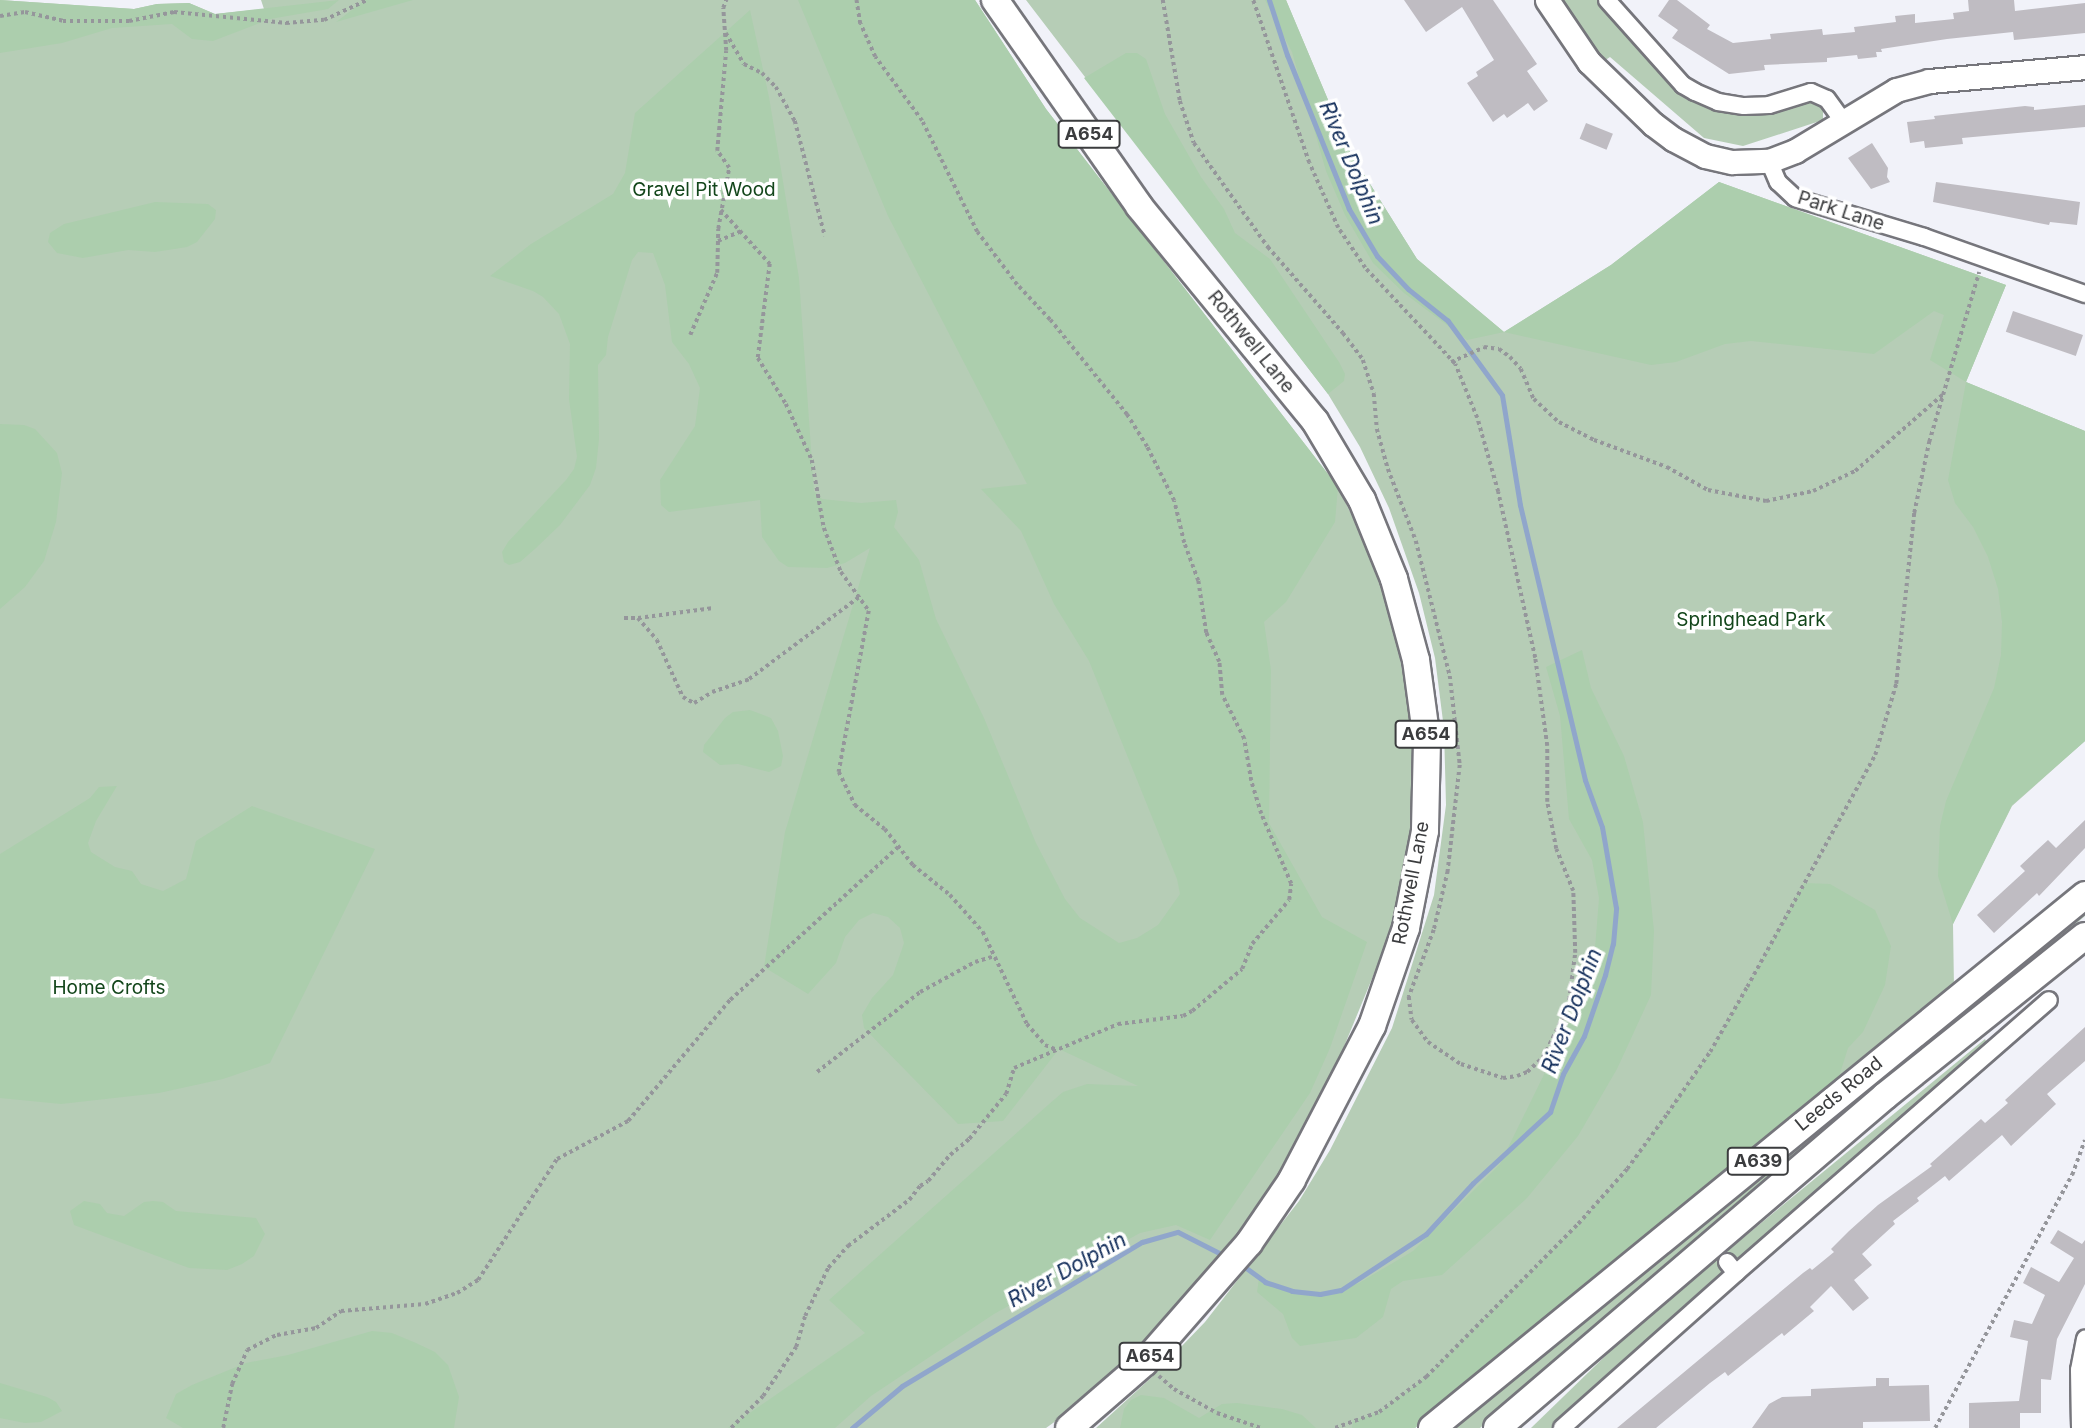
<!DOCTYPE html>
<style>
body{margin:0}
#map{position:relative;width:2085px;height:1428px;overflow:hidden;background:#f1f2f9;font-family:Inter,sans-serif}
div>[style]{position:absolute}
.green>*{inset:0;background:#b6cdb6}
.forest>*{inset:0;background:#accead}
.stream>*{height:5px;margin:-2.5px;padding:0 2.5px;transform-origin:2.5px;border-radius:2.5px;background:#90a6cb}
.building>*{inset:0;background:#bfbcc2;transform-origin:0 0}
.path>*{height:3.5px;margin-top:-1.75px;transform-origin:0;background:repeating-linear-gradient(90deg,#95969b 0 3.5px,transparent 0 7px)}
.roads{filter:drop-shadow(2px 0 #76767c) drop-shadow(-2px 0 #76767c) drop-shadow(0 2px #76767c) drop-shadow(0 -2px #76767c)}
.street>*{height:16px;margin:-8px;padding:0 8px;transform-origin:8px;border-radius:8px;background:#fff}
.secondary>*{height:23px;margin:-11.5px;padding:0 11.5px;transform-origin:11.5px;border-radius:11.5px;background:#fff}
.primary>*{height:26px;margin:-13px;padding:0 13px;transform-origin:13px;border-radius:13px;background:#fff}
.path-bridge>*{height:3.5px;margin-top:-1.75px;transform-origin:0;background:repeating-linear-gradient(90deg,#95969b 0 3.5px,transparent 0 7px)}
span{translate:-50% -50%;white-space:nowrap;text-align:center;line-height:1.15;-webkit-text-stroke:7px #fff;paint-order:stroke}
.shield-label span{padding:2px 5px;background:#fff;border:2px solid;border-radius:5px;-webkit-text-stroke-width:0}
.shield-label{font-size:18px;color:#3b3c3e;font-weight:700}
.park-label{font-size:19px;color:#13461b}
.street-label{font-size:19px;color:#3b3c3e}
.water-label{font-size:21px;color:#112c59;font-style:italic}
</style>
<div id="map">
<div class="green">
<i style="clip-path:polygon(0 0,134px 9px,157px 4px,189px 3px,215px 14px,264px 9px,261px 0,975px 0,1046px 109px,1338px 487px,1373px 559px,1393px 622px,1403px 674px,1414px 755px,1411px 837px,1397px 918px,1329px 1083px,1299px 1144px,1254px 1211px,1210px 1269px,1162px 1323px,1109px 1376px,1053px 1423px,1046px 1428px,0 1428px)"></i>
<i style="clip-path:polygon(1026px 0,1286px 0,1350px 152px,1417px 259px,1504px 332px,1611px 265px,1719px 182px,2006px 285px,1966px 382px,2085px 431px,2085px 741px,2012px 806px,1953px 924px,1954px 988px,1415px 1428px,1096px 1428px,1152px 1377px,1205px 1322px,1299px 1201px,1330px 1150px,1392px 1028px,1434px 895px,1446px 805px,1444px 729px,1435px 658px,1419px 593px,1389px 508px,1360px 447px,1328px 394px)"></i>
<i style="clip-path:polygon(1559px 0,1597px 0,1681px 91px,1692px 97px,1808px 99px,1823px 107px,1823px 120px,1743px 146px,1704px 138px,1610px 57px,1604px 61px)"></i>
<i style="clip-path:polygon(2085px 909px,2085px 916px,1996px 991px,1992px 986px)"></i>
<i style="clip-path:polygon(1985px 991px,1989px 996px,1592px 1329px,1480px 1428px,1449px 1428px)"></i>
<i style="clip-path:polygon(1985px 1039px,1987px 1043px,1903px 1120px,1742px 1261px,1737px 1260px,1727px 1251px)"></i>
<i style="clip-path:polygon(1716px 1260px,1724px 1272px,1722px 1280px,1553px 1428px,1531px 1428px,1627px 1335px)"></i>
</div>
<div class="forest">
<i style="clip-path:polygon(0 0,134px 9px,157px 4px,189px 3px,215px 14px,339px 0,328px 9px,270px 19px,213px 41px,192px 39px,172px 24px,112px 28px,62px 43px,0 53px)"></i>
<i style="clip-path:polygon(365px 0,413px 0,336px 22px)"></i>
<i style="clip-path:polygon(798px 0,975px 0,1046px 109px,1338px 487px,1335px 522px,1286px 602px,1264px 622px,1271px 670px,1269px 823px,1322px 917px,1367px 942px,1330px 1048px,1310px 1093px,1210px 1240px,1176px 1225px,1140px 1233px,994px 1314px,871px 1396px,835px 1428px,728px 1428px,865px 1333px,829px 1300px,1048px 1105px,1063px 1092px,1087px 1084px,1138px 1086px,1059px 1049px,1003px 1121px,958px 1124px,864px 1028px,862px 1015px,872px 998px,893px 975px,904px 943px,900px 928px,888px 917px,873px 913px,859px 920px,845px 937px,836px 963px,808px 994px,764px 967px,785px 832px,870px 548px,845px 563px,827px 568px,788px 567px,779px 561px,762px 537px,760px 500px,669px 512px,661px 505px,660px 480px,695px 426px,700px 388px,689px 364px,672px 342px,665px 285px,653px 253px,638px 252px,632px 260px,608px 337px,606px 355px,598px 365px,599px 439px,596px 468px,590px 485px,560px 525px,536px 548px,520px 562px,509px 565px,504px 562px,502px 552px,508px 542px,566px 480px,574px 469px,577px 457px,569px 399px,570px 344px,559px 314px,543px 297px,533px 291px,490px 276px,531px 244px,613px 194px,625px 173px,635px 113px,750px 10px,769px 97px,799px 278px,814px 491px,822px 499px,861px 503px,896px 500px,898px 512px,894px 527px,919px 560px,936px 619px,984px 718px,1036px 843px,1065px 899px,1080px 918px,1119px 943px,1137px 938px,1158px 925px,1180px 894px,1177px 879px,1089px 661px,1054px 604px,1021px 531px,981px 489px,1027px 484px,888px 216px)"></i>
<i style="clip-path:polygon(1265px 0,1286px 0,1350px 152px,1417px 259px,1504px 332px,1611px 265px,1719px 182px,2006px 285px,1966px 382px,2085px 431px,2085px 741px,2012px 805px,1953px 924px,1938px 876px,1940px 826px,1946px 801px,1994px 688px,2001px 655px,2002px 622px,1998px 589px,1988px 557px,1973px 527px,1955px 503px,1948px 480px,1966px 382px,1930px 360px,1944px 315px,1934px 311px,1874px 354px,1751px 341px,1725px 344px,1676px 362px,1651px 365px,1504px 332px,1467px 340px,1404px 293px,1373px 263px,1345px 215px,1326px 171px,1292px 52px)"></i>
<i style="clip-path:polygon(1126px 53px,1137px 53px,1146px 59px,1165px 114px,1201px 177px,1224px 209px,1235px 233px,1270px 259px,1339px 362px,1345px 374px,1344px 381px,1328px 394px,1084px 78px)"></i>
<i style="clip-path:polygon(155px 202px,208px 204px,216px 210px,215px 219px,197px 242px,187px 247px,155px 252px,128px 250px,83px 258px,57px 253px,48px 242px,50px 233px,64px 224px)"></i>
<i style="clip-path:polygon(0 424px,24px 425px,35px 429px,57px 453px,62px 473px,56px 522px,44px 561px,25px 587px,0 609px)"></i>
<i style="clip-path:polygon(1582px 650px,1591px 688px,1624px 756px,1643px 822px,1654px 931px,1651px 995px,1617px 1069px,1578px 1136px,1527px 1198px,1442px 1275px,1403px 1281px,1391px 1289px,1383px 1317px,1356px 1338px,1300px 1346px,1292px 1338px,1283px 1314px,1257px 1292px,1259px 1278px,1293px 1293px,1323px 1295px,1359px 1283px,1413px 1251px,1500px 1164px,1588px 985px,1595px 948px,1599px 898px,1592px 860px,1569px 819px,1560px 716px,1546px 667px)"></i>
<i style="clip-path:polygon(750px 710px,771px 718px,778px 731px,783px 756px,781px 766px,769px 772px,738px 764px,720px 765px,703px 752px,704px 745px,725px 718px,733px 712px)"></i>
<i style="clip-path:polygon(117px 786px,96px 821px,88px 843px,91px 852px,115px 867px,132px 871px,141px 884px,163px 891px,186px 879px,196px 841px,252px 806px,375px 849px,270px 1063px,223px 1079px,159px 1093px,61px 1104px,0 1098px,0 854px,90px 798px,99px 787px)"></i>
<i style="clip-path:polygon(1804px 883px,1830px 884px,1875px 910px,1891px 946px,1885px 985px,1863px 1032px,1848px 1048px,1837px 1083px,1415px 1428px,1352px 1428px,1353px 1421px,1379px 1412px,1426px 1377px,1578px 1224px,1627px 1169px,1710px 1052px)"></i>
<i style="clip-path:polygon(84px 1201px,100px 1204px,107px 1213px,124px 1216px,144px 1202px,153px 1201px,163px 1202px,176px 1211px,256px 1218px,265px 1234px,254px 1256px,242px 1264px,227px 1270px,189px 1268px,74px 1225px,70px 1211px)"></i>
<i style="clip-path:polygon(372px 1331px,392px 1333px,416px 1343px,435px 1352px,448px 1365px,459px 1397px,454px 1428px,183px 1428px,166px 1418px,176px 1394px,192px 1385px,246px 1363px,288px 1355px)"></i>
<i style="clip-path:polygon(0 1383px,47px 1397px,56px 1402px,62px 1411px,41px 1422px,25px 1423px,0 1418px)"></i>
<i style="clip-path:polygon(1141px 1395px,1164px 1398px,1199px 1418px,1222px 1404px,1237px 1403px,1282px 1409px,1302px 1415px,1316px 1428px,1120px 1428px,1124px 1409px,1131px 1400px)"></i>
</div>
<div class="stream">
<i style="left:1242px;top:1265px;width:29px;rotate:36deg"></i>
<i style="left:1265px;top:1282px;width:28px;rotate:18deg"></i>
<i style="left:1292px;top:1291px;width:28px;rotate:6deg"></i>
<i style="left:1320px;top:1294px;width:21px;rotate:-11deg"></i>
<i style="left:1341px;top:1290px;width:102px;rotate:-33.4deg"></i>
<i style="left:1426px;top:1234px;width:69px;rotate:-47.3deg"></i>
<i style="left:1473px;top:1183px;width:105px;rotate:-42.7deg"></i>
<i style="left:1550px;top:1112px;width:40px;rotate:-71.1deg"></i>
<i style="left:1563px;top:1074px;width:43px;rotate:-61.1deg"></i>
<i style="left:1584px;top:1036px;width:65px;rotate:-71deg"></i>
<i style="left:1605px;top:975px;width:32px;rotate:-76deg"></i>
<i style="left:1613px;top:944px;width:36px;rotate:-85deg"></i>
<i style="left:1616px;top:908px;width:82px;rotate:-99.8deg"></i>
<i style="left:1602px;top:827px;width:50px;rotate:-109.9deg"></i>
<i style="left:1585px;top:780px;width:283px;rotate:-103.3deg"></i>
<i style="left:1520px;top:505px;width:111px;rotate:-99.3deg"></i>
<i style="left:1502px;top:395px;width:92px;rotate:-126.1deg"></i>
<i style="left:1448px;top:321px;width:51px;rotate:-141.3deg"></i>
<i style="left:1408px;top:289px;width:45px;rotate:-133.2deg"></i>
<i style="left:1377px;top:256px;width:55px;rotate:-120.8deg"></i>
<i style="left:1349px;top:209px;width:166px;rotate:-111.9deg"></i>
<i style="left:1287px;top:55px;width:58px;rotate:-108.1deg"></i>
<i style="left:852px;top:1428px;width:65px;rotate:-40deg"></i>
<i style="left:902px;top:1386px;width:280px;rotate:-31deg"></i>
<i style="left:1142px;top:1242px;width:37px;rotate:-16deg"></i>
<i style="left:1178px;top:1232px;width:55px;rotate:27deg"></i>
</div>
<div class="building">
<i style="clip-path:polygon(1404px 0,1493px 0,1537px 64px,1527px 71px,1548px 101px,1534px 111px,1528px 103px,1507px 118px,1504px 114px,1493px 122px,1467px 83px,1478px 76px,1476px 72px,1494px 60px,1462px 7px,1426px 32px)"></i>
<i style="clip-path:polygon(1669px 0,1677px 0,1710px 25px,1707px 29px,1733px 43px,1771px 39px,1770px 34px,1822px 29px,1823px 35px,1855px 32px,1854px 27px,1896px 22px,1895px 16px,1915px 14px,1915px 23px,1954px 19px,1953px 13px,1969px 11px,1968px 0,2014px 0,2015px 11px,2085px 3px,2085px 33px,2014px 40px,2013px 32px,1947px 39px,1881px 49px,1882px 52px,1876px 52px,1877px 57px,1858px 59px,1857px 55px,1827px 58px,1827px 62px,1764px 65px,1765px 70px,1729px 74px,1672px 38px,1678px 30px,1658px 16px)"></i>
<i style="clip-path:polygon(2085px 105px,2085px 127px,1962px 138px,1963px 144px,1925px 148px,1924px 141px,1910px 143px,1907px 122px,1935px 119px,1934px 116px,2025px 106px,2034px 107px,2034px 110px)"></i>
<i style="left:1586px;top:123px;width:29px;height:17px;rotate:22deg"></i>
<i style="clip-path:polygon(1872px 143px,1888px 168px,1887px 177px,1890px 182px,1871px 189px,1848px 158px)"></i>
<i style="clip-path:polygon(1936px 182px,2080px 202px,2077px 225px,2050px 222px,2049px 225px,1933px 202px)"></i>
<i style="left:2013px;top:311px;width:74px;height:22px;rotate:19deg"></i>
<i style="clip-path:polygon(2085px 820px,2085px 848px,2039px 896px,2037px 893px,1994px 933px,1977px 915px,2025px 871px,2020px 866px,2048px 840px,2056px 848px)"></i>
<i style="clip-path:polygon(2085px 1027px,2085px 1061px,2047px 1094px,2056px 1104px,2011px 1146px,2002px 1135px,1949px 1181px,1945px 1176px,1917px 1198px,1919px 1201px,1893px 1221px,1895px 1224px,1862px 1254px,1872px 1265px,1854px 1280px,1869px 1298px,1853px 1311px,1831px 1286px,1810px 1307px,1814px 1311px,1784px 1336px,1782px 1333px,1728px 1376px,1725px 1372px,1710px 1383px,1656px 1428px,1617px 1428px,1803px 1273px,1810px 1268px,1812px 1270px,1834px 1252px,1831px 1249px,1849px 1231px,1878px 1205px,1932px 1166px,1930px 1164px,1981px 1119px,1985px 1123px,2008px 1103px,2005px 1100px)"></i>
<i style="clip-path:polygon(2058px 1230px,2082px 1244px,2085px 1240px,2085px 1284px,2057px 1339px,2051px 1380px,2041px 1379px,2041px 1413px,2020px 1413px,2020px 1428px,1969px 1428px,1969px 1403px,2019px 1401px,2028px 1341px,2010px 1337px,2014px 1320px,2032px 1324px,2045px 1295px,2023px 1283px,2031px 1267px,2059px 1282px,2074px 1258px,2050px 1243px)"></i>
<i style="clip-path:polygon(1876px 1378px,1889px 1378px,1889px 1386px,1929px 1385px,1930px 1421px,1863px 1422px,1863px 1428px,1752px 1428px,1769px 1404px,1782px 1397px,1811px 1396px,1811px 1389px,1876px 1386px)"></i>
</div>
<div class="path">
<i style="left:1163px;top:0;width:102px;rotate:80.4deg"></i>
<i style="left:1180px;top:101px;width:44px;rotate:71.6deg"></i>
<i style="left:1194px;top:143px;width:128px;rotate:54.6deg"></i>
<i style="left:1268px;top:247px;width:114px;rotate:48.9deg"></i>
<i style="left:1343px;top:333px;width:34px;rotate:53deg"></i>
<i style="left:1363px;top:360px;width:36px;rotate:72deg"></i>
<i style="left:1374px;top:394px;width:35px;rotate:85deg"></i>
<i style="left:1377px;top:429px;width:41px;rotate:74.6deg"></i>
<i style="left:1388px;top:469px;width:77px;rotate:68.7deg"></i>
<i style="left:1416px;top:541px;width:139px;rotate:75.9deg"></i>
<i style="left:1450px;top:676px;width:90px;rotate:83.6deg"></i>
<i style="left:1460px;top:765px;width:107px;rotate:96.5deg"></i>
<i style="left:1448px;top:871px;width:61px;rotate:103.3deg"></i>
<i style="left:1434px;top:930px;width:72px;rotate:110.5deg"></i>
<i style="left:1409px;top:997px;width:23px;rotate:83deg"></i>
<i style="left:1412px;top:1020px;width:27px;rotate:54deg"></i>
<i style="left:1428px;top:1042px;width:40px;rotate:34deg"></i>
<i style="left:1461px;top:1064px;width:44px;rotate:18.4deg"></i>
<i style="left:1503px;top:1078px;width:14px;rotate:-8deg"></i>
<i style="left:1517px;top:1076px;width:11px;rotate:-22deg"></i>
<i style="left:1527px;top:1072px;width:22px;rotate:-43deg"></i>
<i style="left:1543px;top:1057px;width:56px;rotate:-63.4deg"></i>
<i style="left:1568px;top:1007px;width:54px;rotate:-82.6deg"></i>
<i style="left:1575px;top:953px;width:62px;rotate:-91.8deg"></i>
<i style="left:1573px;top:891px;width:45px;rotate:-112deg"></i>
<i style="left:1556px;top:849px;width:48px;rotate:-100.8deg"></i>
<i style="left:1547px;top:802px;width:56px;rotate:-90deg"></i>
<i style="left:1547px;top:746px;width:89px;rotate:-97.8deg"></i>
<i style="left:1535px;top:658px;width:170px;rotate:-102.6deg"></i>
<i style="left:1498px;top:492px;width:77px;rotate:-105.8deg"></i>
<i style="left:1477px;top:418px;width:58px;rotate:-112.2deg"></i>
<i style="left:1455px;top:364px;width:132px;rotate:-133.2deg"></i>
<i style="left:1365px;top:268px;width:48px;rotate:-124deg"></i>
<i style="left:1338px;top:228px;width:71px;rotate:-114deg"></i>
<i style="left:1309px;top:163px;width:172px;rotate:-109deg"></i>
<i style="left:0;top:16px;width:25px;rotate:-9deg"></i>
<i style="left:25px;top:12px;width:39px;rotate:13deg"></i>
<i style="left:63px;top:21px;width:66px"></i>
<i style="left:129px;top:21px;width:46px;rotate:-11.3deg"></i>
<i style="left:174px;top:12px;width:113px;rotate:5.6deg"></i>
<i style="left:286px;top:23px;width:38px;rotate:-5deg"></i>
<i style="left:324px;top:20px;width:47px;rotate:-24.9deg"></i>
<i style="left:726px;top:33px;width:36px;rotate:60deg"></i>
<i style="left:744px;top:64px;width:20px;rotate:27deg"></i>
<i style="left:762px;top:73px;width:20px;rotate:45deg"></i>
<i style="left:776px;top:87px;width:39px;rotate:61deg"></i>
<i style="left:795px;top:121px;width:119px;rotate:75.4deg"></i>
<i style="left:721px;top:210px;width:73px;rotate:47.8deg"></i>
<i style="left:770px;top:264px;width:95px;rotate:97.3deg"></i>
<i style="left:758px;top:358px;width:54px;rotate:58.7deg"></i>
<i style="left:786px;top:404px;width:62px;rotate:65.1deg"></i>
<i style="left:812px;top:460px;width:69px;rotate:80deg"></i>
<i style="left:824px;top:528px;width:47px;rotate:68.9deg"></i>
<i style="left:841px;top:572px;width:48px;rotate:54.3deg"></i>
<i style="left:869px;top:611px;width:164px;rotate:100.6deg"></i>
<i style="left:839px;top:772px;width:37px;rotate:64deg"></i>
<i style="left:855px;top:805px;width:38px;rotate:39deg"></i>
<i style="left:885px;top:829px;width:46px;rotate:52.1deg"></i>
<i style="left:913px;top:865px;width:48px;rotate:39deg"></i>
<i style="left:950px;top:895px;width:50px;rotate:48.3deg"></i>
<i style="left:983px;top:932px;width:102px;rotate:64.4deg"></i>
<i style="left:1027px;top:1024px;width:28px;rotate:49deg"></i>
<i style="left:1045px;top:1045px;width:11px;rotate:22deg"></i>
<i style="left:718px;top:241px;width:25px;rotate:-23deg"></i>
<i style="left:690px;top:335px;width:68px;rotate:-66.5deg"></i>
<i style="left:717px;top:273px;width:44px;rotate:-88.7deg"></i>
<i style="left:718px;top:229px;width:62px;rotate:-79.8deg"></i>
<i style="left:729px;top:168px;width:21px;rotate:-125deg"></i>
<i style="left:717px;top:151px;width:100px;rotate:-84.9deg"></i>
<i style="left:726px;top:51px;width:43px;rotate:-94deg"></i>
<i style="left:723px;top:8px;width:9px;rotate:-69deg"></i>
<i style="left:1484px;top:347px;width:15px;rotate:8deg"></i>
<i style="left:1499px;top:349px;width:14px;rotate:36deg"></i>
<i style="left:1510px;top:357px;width:16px;rotate:47deg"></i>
<i style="left:1521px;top:369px;width:33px;rotate:67deg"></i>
<i style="left:1534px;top:399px;width:34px;rotate:43deg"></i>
<i style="left:1559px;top:422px;width:39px;rotate:27deg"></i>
<i style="left:1594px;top:440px;width:78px;rotate:20.3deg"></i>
<i style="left:1667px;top:467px;width:47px;rotate:29.3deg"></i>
<i style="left:1708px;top:490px;width:59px;rotate:10.7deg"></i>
<i style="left:1766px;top:501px;width:48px;rotate:-12deg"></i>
<i style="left:1813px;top:491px;width:47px;rotate:-25.5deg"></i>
<i style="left:1855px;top:471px;width:116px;rotate:-41.1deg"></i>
<i style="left:624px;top:618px;width:14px"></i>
<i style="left:638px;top:618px;width:29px;rotate:49deg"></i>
<i style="left:657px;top:640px;width:63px;rotate:65.5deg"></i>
<i style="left:683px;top:697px;width:13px;rotate:29deg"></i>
<i style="left:694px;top:703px;width:21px;rotate:-31deg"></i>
<i style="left:712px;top:692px;width:39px;rotate:-19deg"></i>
<i style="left:749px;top:679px;width:137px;rotate:-36.7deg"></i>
<i style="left:638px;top:618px;width:76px;rotate:-7.6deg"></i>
<i style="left:817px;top:1072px;width:130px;rotate:-37.8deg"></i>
<i style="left:920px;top:992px;width:63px;rotate:-28.6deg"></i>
<i style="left:975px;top:962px;width:21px;rotate:-17deg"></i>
<i style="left:1159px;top:1376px;width:20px;rotate:41deg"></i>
<i style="left:1174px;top:1389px;width:49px;rotate:29.2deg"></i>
<i style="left:1217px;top:1413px;width:46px;rotate:18.8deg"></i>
<i style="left:223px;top:1428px;width:45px;rotate:-78.4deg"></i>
<i style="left:232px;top:1384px;width:37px;rotate:-66deg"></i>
<i style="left:247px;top:1350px;width:34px;rotate:-27deg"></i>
<i style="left:277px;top:1335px;width:40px;rotate:-10deg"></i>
<i style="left:316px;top:1328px;width:30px;rotate:-34deg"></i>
<i style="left:341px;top:1311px;width:84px;rotate:-4.8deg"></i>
<i style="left:425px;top:1304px;width:34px;rotate:-19deg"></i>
<i style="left:457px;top:1293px;width:25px;rotate:-32deg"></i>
<i style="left:478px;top:1280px;width:145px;rotate:-56.9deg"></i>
<i style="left:557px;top:1159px;width:81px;rotate:-28.2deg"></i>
<i style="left:628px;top:1121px;width:158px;rotate:-49.9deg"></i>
<i style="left:730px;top:1000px;width:229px;rotate:-42.3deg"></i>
<i style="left:731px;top:1428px;width:45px;rotate:-45deg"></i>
<i style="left:763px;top:1396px;width:59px;rotate:-56deg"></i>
<i style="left:796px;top:1347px;width:32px;rotate:-74deg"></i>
<i style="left:805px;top:1316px;width:53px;rotate:-64.4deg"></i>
<i style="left:828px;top:1268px;width:30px;rotate:-48deg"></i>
<i style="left:848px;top:1246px;width:76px;rotate:-37deg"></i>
<i style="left:909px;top:1200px;width:18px;rotate:-52deg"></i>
<i style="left:920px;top:1186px;width:9px;rotate:-32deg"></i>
<i style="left:928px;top:1181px;width:34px;rotate:-50deg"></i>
<i style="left:950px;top:1155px;width:25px;rotate:-40deg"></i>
<i style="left:969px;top:1139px;width:58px;rotate:-50.6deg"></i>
<i style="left:1006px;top:1094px;width:27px;rotate:-73deg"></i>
<i style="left:1014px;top:1068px;width:113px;rotate:-22.9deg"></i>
<i style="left:1118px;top:1024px;width:65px;rotate:-7deg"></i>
<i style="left:1183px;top:1016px;width:10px;rotate:-29deg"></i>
<i style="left:1192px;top:1011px;width:65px;rotate:-40deg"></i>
<i style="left:1242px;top:969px;width:27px;rotate:-68deg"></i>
<i style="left:1252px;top:944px;width:57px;rotate:-49.9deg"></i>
<i style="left:1289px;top:900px;width:16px;rotate:-83deg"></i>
<i style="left:1291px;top:884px;width:76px;rotate:-113.2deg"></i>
<i style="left:1261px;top:814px;width:34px;rotate:-107deg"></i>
<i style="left:1251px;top:781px;width:43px;rotate:-99.5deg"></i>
<i style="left:1244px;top:739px;width:49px;rotate:-116.6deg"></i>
<i style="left:1222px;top:695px;width:33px;rotate:-95deg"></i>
<i style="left:1219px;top:662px;width:32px;rotate:-114deg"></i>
<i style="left:1206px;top:633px;width:53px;rotate:-98.7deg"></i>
<i style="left:1198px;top:581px;width:40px;rotate:-110.2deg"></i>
<i style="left:1184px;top:543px;width:43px;rotate:-103.4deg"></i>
<i style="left:1174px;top:501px;width:60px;rotate:-116.6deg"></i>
<i style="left:1147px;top:447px;width:38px;rotate:-122deg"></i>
<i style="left:1127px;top:415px;width:122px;rotate:-129deg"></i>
<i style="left:1050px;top:320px;width:48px;rotate:-133.3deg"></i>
<i style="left:1017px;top:285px;width:66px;rotate:-127deg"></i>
<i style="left:977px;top:232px;width:124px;rotate:-116.4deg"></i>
<i style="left:922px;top:121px;width:79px;rotate:-126.3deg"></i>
<i style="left:875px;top:57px;width:36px;rotate:-114deg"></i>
<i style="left:860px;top:24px;width:24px;rotate:-99deg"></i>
<i style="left:1335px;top:1428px;width:47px;rotate:-20deg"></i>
<i style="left:1379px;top:1412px;width:59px;rotate:-36.7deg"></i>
<i style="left:1426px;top:1377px;width:216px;rotate:-45.2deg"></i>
<i style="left:1578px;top:1224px;width:74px;rotate:-48.3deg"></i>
<i style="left:1627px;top:1169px;width:68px;rotate:-54deg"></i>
<i style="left:1667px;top:1114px;width:75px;rotate:-55.3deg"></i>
<i style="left:1710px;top:1052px;width:75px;rotate:-60.4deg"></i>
<i style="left:1747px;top:987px;width:265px;rotate:-61.1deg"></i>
<i style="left:1875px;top:755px;width:74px;rotate:-73.5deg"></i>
<i style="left:1896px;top:684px;width:172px;rotate:-84deg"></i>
<i style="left:1914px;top:513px;width:73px;rotate:-78.1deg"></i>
<i style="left:1929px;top:442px;width:177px;rotate:-73.6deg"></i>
<i style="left:1935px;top:1428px;width:288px;rotate:-61.6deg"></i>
<i style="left:2072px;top:1175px;width:37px;rotate:-70deg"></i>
</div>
<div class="roads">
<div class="street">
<i style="left:1607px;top:0;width:114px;rotate:48.2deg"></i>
<i style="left:1683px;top:85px;width:14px;rotate:30deg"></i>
<i style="left:1695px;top:92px;width:25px;rotate:23deg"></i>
<i style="left:1718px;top:102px;width:26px;rotate:9deg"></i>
<i style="left:1744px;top:106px;width:25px;rotate:-2deg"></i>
<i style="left:1769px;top:105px;width:44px;rotate:-17.2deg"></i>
<i style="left:1811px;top:92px;width:17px;rotate:24deg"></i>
<i style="left:1827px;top:99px;width:29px;rotate:54deg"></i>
<i style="left:1769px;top:161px;width:23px;rotate:67deg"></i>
<i style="left:1778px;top:182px;width:23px;rotate:43deg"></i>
<i style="left:1795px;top:198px;width:135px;rotate:16.8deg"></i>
<i style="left:1924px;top:237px;width:171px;rotate:19.5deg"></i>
<i style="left:1727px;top:1262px;width:14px;rotate:51deg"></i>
<i style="left:1736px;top:1273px;width:415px;rotate:-41.1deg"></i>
<i style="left:1562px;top:1428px;width:233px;rotate:-41.7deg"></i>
<i style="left:2080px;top:1428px;width:58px;rotate:-91deg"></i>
<i style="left:2079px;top:1370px;width:32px;rotate:-79deg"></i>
</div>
<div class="secondary">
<i style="left:1547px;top:0;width:75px;rotate:55.9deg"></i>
<i style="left:1589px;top:62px;width:89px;rotate:44.1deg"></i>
<i style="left:1653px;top:124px;width:25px;rotate:37deg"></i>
<i style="left:1673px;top:139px;width:36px;rotate:28deg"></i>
<i style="left:1705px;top:156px;width:28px;rotate:13deg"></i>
<i style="left:1732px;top:162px;width:37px;rotate:-2deg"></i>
<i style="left:1769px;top:161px;width:28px;rotate:-21deg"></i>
<i style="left:1795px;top:151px;width:118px;rotate:-31.1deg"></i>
<i style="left:1896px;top:90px;width:34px;rotate:-15deg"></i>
<i style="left:1929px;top:81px;width:157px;rotate:-5.1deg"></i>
</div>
<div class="primary">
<i style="left:995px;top:0;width:251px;rotate:55deg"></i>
<i style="left:1139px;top:206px;width:278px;rotate:50.7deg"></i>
<i style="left:1315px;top:421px;width:92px;rotate:59.3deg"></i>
<i style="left:1362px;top:500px;width:85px;rotate:67.9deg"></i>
<i style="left:1394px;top:579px;width:84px;rotate:74.8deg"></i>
<i style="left:1416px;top:660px;width:82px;rotate:82.3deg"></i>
<i style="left:1427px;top:741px;width:90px;rotate:91.3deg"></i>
<i style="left:1425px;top:831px;width:99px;rotate:101.1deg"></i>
<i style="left:1406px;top:928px;width:104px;rotate:109.1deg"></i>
<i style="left:1372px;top:1026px;width:174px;rotate:117.5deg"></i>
<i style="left:1292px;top:1180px;width:76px;rotate:124.3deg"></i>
<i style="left:1249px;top:1243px;width:159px;rotate:131.2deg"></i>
<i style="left:1144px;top:1363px;width:99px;rotate:139.1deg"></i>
<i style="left:1432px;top:1428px;width:843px;rotate:-39.22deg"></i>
<i style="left:1497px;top:1428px;width:511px;rotate:-40.55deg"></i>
<i style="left:1885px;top:1096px;width:256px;rotate:-38.7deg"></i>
</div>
</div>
<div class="path-bridge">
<i style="left:1451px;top:362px;width:36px;rotate:-24deg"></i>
</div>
<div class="shield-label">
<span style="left:1089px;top:134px">A654</span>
<span style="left:1426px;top:734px">A654</span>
<span style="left:1758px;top:1161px">A639</span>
<span style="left:1150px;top:1356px">A654</span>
</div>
<div class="park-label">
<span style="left:704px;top:190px">Gravel Pit Wood</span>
<span style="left:1751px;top:620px">Springhead Park</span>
<span style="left:109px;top:988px">Home Crofts</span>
</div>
<div class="street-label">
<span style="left:1841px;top:211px;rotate:18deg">Park Lane</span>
<span style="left:1251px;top:342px;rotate:51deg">Rothwell Lane</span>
<span style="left:1411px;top:883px;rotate:-79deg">Rothwell Lane</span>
<span style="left:1839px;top:1094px;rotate:-39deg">Leeds Road</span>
</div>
<div class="water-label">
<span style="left:1351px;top:163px;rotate:67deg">River Dolphin</span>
<span style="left:1572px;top:1011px;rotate:-69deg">River Dolphin</span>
<span style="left:1067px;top:1270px;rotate:-29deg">River Dolphin</span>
</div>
</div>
